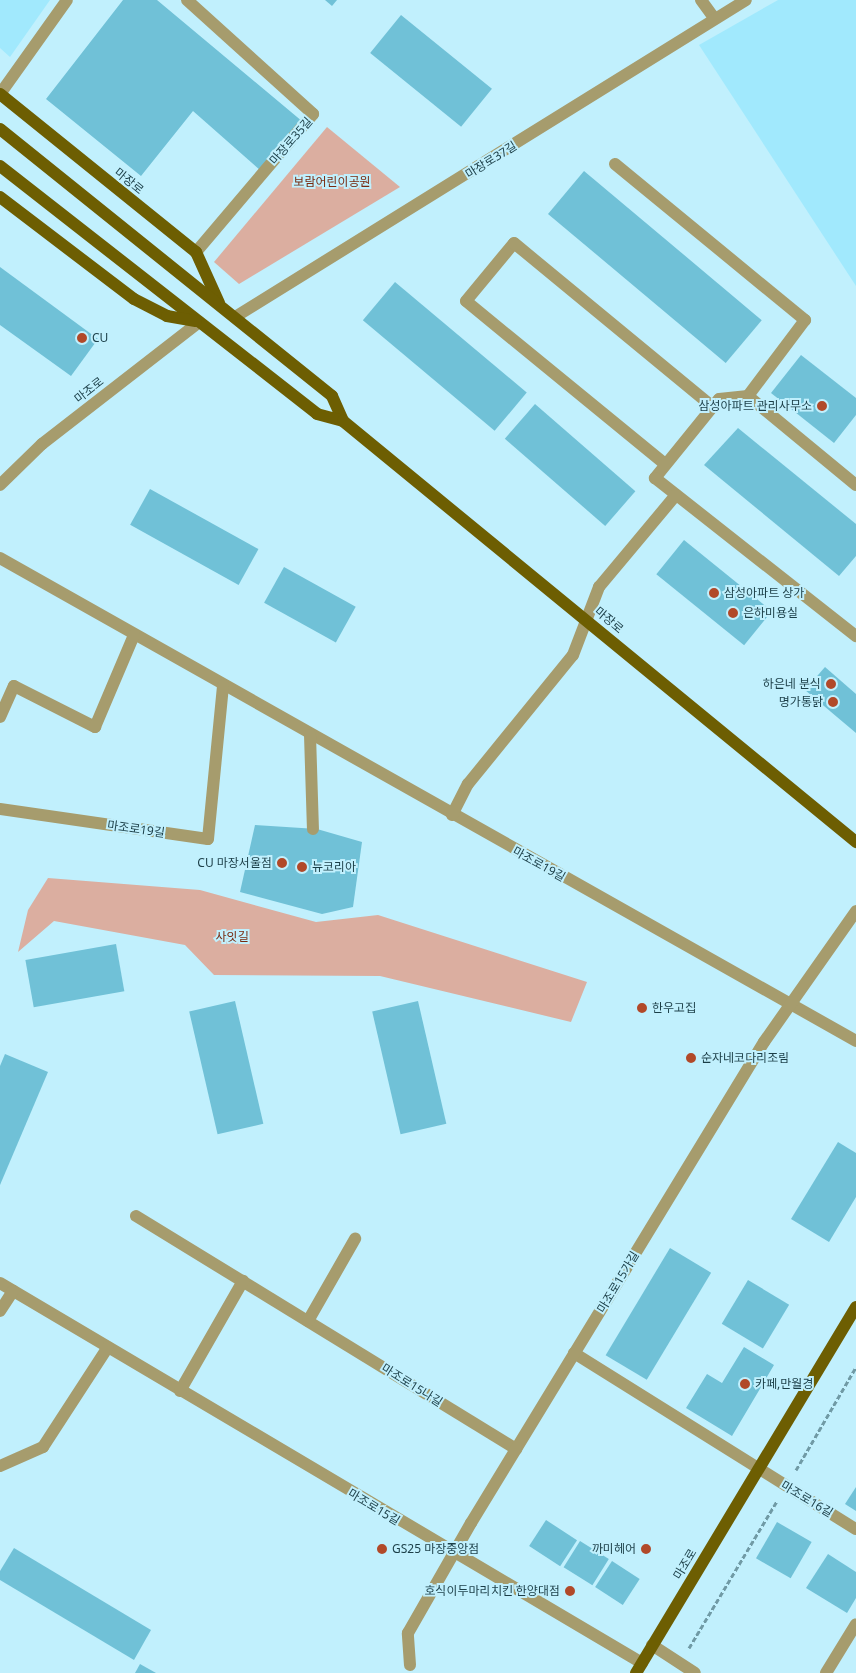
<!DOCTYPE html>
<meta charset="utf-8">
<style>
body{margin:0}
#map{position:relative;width:856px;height:1673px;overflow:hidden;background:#c1f0fd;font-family:"Noto Sans","Noto Sans KR",sans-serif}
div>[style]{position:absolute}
.built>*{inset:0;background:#a1e9fd}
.green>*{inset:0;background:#dbaea0}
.building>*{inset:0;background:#70c1d7;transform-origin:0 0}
.path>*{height:3px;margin-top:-1.5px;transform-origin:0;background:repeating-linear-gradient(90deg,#709aa5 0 5px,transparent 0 7.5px)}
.minor>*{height:12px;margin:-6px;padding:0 6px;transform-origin:6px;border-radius:6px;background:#a69c6d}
.major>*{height:12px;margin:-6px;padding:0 6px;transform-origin:6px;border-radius:6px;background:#6d5e02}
.dots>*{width:14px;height:14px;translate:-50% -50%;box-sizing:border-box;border:2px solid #c1f0fd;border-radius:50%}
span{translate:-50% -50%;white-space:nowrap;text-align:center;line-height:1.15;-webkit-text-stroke:4px #c1f0fd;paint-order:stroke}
.street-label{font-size:12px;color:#1b3e47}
.park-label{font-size:12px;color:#782a10}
.poi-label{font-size:12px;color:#1b3e47}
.left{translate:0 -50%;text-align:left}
.right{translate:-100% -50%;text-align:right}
</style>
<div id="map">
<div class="built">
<i style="clip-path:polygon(0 0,50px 0,10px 57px,0 48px)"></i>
<i style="clip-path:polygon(778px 0,856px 0,856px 286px,699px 45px)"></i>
</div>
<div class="green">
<i style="clip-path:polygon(327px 127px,400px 187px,239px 284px,214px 262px)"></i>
<i style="clip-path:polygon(48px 878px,200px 890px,316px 922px,378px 915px,587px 982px,571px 1022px,380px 976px,214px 975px,185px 945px,54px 921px,18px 952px,28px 910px)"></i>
</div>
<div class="building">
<i style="clip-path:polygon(123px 0,157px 0,303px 122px,261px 171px,193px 111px,141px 176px,46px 99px)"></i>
<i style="clip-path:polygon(325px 0,337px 0,332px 6px)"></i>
<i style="left:401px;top:15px;width:117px;height:49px;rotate:39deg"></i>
<i style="left:584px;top:171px;width:232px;height:56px;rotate:40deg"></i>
<i style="clip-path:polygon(0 267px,98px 339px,71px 376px,0 325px)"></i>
<i style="left:395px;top:282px;width:172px;height:50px;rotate:40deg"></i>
<i style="clip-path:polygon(801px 355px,856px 398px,856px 415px,834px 443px,771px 393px)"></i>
<i style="left:535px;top:404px;width:133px;height:46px;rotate:41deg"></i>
<i style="clip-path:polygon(738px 428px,856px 524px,856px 556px,839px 576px,704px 465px)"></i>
<i style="left:150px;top:489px;width:124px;height:41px;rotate:29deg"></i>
<i style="left:684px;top:540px;width:113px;height:44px;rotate:39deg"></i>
<i style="left:284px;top:567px;width:82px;height:41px;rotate:29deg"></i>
<i style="clip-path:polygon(825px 667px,856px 694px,856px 733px,805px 690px)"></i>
<i style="clip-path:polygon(255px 825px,317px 829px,362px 842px,353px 907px,322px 914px,240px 892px)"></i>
<i style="left:116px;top:944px;width:48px;height:92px;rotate:80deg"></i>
<i style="left:235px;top:1001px;width:126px;height:47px;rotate:77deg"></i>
<i style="left:418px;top:1001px;width:126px;height:47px;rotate:77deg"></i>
<i style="clip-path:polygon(5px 1054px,48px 1072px,0 1185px,0 1066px)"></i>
<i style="clip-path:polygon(838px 1142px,856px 1153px,856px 1197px,829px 1242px,791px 1219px)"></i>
<i style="left:670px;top:1248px;width:48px;height:125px;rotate:31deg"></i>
<i style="left:748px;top:1280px;width:48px;height:51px;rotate:31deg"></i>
<i style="clip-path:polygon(744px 1347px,774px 1365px,732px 1436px,686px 1408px,707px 1374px,722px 1383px)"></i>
<i style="clip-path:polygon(856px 1487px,856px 1511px,845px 1504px)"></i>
<i style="left:546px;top:1520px;width:37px;height:31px;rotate:33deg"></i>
<i style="left:777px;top:1522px;width:40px;height:42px;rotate:30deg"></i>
<i style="left:580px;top:1541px;width:34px;height:31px;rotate:32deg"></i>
<i style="clip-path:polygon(14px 1548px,151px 1630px,134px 1660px,0 1580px,0 1571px)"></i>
<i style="clip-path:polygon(828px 1554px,856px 1572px,856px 1598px,847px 1613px,806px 1588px)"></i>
<i style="left:612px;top:1561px;width:33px;height:31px;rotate:33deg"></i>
<i style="clip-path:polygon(140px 1664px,156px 1673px,135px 1673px)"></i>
</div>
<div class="path">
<i style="left:796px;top:1470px;width:119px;rotate:-59.8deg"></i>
<i style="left:689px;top:1648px;width:171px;rotate:-59.1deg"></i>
</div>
<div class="minor">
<i style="left:187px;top:0;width:170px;rotate:42.1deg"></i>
<i style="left:313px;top:114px;width:181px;rotate:130.3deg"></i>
<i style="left:701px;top:0;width:22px;rotate:54deg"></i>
<i style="left:0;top:94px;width:115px;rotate:-54.5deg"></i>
<i style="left:615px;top:164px;width:246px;rotate:39.4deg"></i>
<i style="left:805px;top:320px;width:95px;rotate:126.9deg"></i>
<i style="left:235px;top:317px;width:601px;rotate:-31.81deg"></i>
<i style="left:665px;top:464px;width:257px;rotate:-140.7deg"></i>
<i style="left:466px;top:301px;width:75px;rotate:-50.4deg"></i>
<i style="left:514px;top:243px;width:258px;rotate:39.5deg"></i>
<i style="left:0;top:485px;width:59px;rotate:-44.3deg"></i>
<i style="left:42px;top:444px;width:199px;rotate:-37.8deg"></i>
<i style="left:856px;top:485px;width:140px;rotate:-140.5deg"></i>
<i style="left:748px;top:396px;width:29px;rotate:174deg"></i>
<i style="left:719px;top:399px;width:102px;rotate:129deg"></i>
<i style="left:655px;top:478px;width:256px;rotate:38.2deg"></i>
<i style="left:0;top:558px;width:983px;rotate:29.43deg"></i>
<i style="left:0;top:717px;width:34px;rotate:-66deg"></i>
<i style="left:14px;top:686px;width:91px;rotate:26.8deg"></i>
<i style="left:95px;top:727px;width:100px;rotate:-67deg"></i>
<i style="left:310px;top:735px;width:94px;rotate:88.2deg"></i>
<i style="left:0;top:809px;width:210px;rotate:8.2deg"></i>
<i style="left:208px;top:839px;width:154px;rotate:-84.4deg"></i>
<i style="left:452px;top:815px;width:35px;rotate:-63deg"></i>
<i style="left:468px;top:784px;width:166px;rotate:-50.9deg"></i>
<i style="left:573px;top:655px;width:73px;rotate:-69.1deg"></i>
<i style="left:599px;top:587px;width:120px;rotate:-50.1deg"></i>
<i style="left:136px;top:1216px;width:446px;rotate:31.5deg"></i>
<i style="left:0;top:1283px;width:746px;rotate:30.62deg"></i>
<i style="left:0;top:1311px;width:24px;rotate:-57deg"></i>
<i style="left:308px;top:1321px;width:95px;rotate:-60.2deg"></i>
<i style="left:574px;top:1353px;width:332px;rotate:32deg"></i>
<i style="left:180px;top:1391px;width:127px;rotate:-60.2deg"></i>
<i style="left:0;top:1466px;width:47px;rotate:-23.8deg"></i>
<i style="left:43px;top:1447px;width:119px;rotate:-57deg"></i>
<i style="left:652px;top:1645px;width:51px;rotate:33.1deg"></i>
<i style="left:410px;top:1665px;width:32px;rotate:-94deg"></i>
<i style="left:408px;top:1633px;width:127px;rotate:-60.2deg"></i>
<i style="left:471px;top:1523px;width:563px;rotate:-58.65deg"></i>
<i style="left:764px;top:1042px;width:160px;rotate:-54.9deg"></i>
<i style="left:826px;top:1673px;width:57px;rotate:-58.5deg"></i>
</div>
<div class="major">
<i style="left:0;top:94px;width:252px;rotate:38.9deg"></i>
<i style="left:196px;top:252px;width:56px;rotate:65.7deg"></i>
<i style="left:0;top:129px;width:426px;rotate:38.8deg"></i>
<i style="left:332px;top:396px;width:27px;rotate:66deg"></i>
<i style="left:0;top:166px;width:402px;rotate:38deg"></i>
<i style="left:317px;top:414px;width:27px;rotate:15deg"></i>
<i style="left:343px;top:421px;width:664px;rotate:39.37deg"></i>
<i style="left:0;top:197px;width:168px;rotate:37.3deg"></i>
<i style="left:134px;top:299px;width:37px;rotate:27deg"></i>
<i style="left:167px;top:316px;width:29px;rotate:10deg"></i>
<i style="left:636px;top:1673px;width:427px;rotate:-59deg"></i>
</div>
<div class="dots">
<i style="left:82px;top:338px;background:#b14929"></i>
<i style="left:822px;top:406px;background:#b14929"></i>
<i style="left:714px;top:593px;background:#b14929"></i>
<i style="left:733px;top:613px;background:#b14929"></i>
<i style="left:831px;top:684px;background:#b14929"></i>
<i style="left:833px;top:702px;background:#b14929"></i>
<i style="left:282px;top:863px;background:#b14929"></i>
<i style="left:302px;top:867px;background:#b14929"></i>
<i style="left:642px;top:1008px;background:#b14929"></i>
<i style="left:691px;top:1058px;background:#b14929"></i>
<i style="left:745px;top:1384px;background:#b14929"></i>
<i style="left:382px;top:1549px;background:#b14929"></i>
<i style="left:646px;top:1549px;background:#b14929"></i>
<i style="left:570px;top:1591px;background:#b14929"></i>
</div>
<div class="street-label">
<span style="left:291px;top:141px;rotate:-49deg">마장로35길</span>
<span style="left:491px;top:160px;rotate:-32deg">마장로37길</span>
<span style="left:129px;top:181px;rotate:39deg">마장로</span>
<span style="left:89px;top:390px;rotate:-38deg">마조로</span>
<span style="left:609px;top:620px;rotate:40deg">마장로</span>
<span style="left:136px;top:829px;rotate:8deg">마조로19길</span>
<span style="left:539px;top:864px;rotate:29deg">마조로19길</span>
<span style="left:618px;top:1282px;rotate:-59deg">마조로15가길</span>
<span style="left:412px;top:1385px;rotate:32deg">마조로15나길</span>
<span style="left:807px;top:1499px;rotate:31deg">마조로16길</span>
<span style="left:374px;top:1507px;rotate:31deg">마조로15길</span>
<span style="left:685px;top:1564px;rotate:-59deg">마조로</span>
</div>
<div class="park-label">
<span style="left:332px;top:182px">보람어린이공원</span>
<span style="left:232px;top:937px">사잇길</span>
</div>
<div class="poi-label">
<span class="left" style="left:92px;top:338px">CU</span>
<span class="right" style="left:812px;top:406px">삼성아파트 관리사무소</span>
<span class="left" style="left:724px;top:593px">삼성아파트 상가</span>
<span class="left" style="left:743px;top:613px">은하미용실</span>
<span class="right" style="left:821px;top:684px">하은네 분식</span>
<span class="right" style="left:823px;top:702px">명가통닭</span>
<span class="right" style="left:272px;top:863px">CU 마장서울점</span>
<span class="left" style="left:312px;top:867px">뉴코리아</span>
<span class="left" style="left:652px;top:1008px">한우고집</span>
<span class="left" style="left:701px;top:1058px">순자네코다리조림</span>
<span class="left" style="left:755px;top:1384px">카페,만월경</span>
<span class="left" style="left:392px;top:1549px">GS25 마장중앙점</span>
<span class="right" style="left:636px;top:1549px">까미헤어</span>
<span class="right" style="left:560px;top:1591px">호식이두마리치킨 한양대점</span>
</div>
</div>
